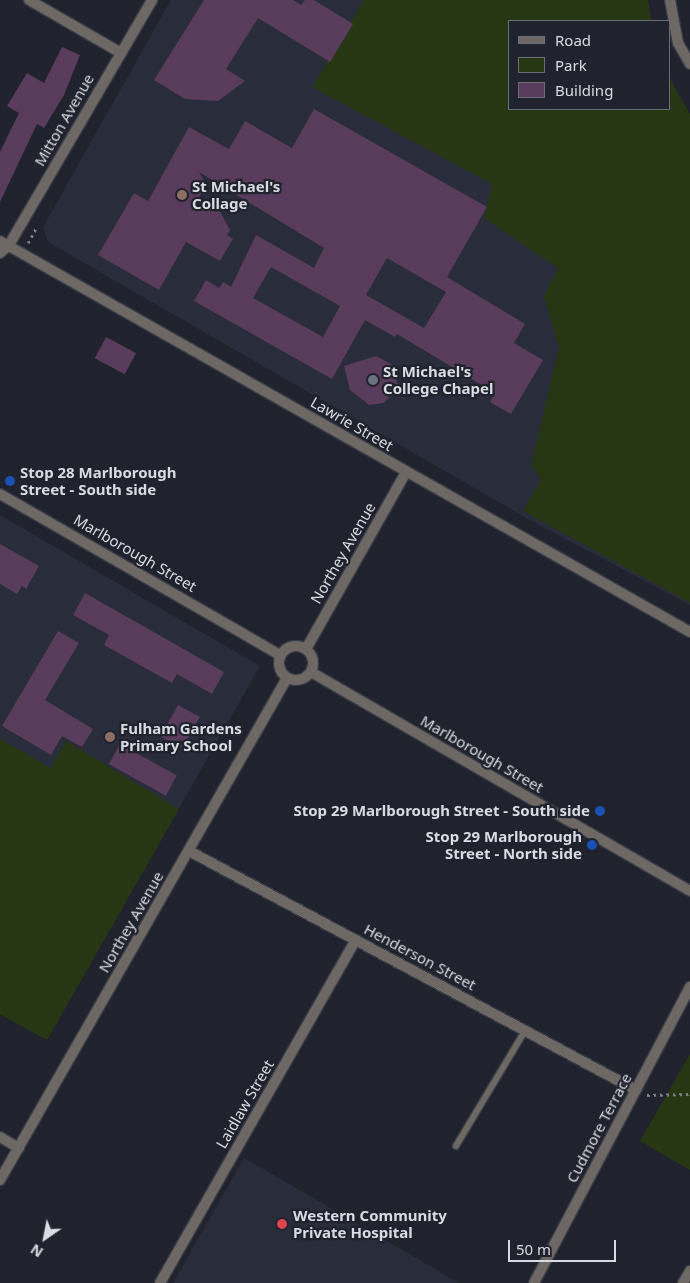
<!DOCTYPE html>
<style>
body{margin:0}
#map{position:relative;width:690px;height:1283px;overflow:hidden;background:#20222d;font-family:"Noto Sans",sans-serif}
div>[style]{position:absolute}
.built>*{inset:0;background:#292c3b}
.green>*{inset:0;background:#273714}
.building>*{inset:0;background:#593b5b;transform-origin:0 0}
.path>*{height:2.5px;margin-top:-1.25px;transform-origin:0;background:repeating-linear-gradient(90deg,#7c7e87 0 2.5px,transparent 0 6.5px)}
.roads{filter:drop-shadow(1px 0 #3a3c46) drop-shadow(-1px 0 #3a3c46) drop-shadow(0 1px #3a3c46) drop-shadow(0 -1px #3a3c46)}
.service>*{height:6px;margin:-3px;padding:0 3px;transform-origin:3px;border-radius:3px;background:#6d6864}
.minor>*{height:10px;margin:-5px;padding:0 5px;transform-origin:5px;border-radius:5px;background:#6d6864}
.tertiary>*{height:10px;margin:-5px;padding:0 5px;transform-origin:5px;border-radius:5px;background:#6d6864}
.tertiary>.ring{margin:-5px;padding:0;box-sizing:content-box;background:none;border:10px solid #6d6864;border-radius:50%}
.dots>*{width:14px;height:14px;translate:-50% -50%;box-sizing:border-box;border:2px solid #20222d;border-radius:50%}
span{translate:-50% -50%;white-space:nowrap;text-align:center;line-height:1.15;-webkit-text-stroke:4.5px #20222d;paint-order:stroke}
.street-label{font-size:15px;color:#d9dbe2}
.poi-label{font-size:15px;color:#d9dbe2;font-weight:700}
.left{translate:0 -50%;text-align:left}
.right{translate:-100% -50%;text-align:right}
.legend{position:absolute;left:508px;top:20px;width:162px;height:90px;box-sizing:border-box;background:#20222d;border:1px solid #6a6c75;margin:0;padding:6px 9px;list-style:none;font-size:15px;color:#d9dbe2}
.legend li{display:flex;align-items:center;gap:10px;height:25px}
.legend b{width:25px;border:1px solid #6a6c75}
.north{position:absolute;left:20px;top:1213px;width:50px;height:50px;-webkit-text-stroke:4px #20222d;paint-order:stroke;rotate:213deg;font-size:14px;font-weight:700;line-height:20px;text-align:center;color:#d9dbe2}
.north::after{content:'';display:block;margin:auto;width:18px;height:22px;background:#d9dbe2;clip-path:polygon(50% 0,100% 100%,50% 72%,0 100%)}
.scale{position:absolute;left:508px;top:1240px;width:108px;height:22px;box-sizing:border-box;border:2px solid #d9dbe2;border-top:0;padding-left:6px;font-size:15px;line-height:18px;white-space:nowrap;color:#d9dbe2;-webkit-text-stroke:4px #20222d;paint-order:stroke}
</style>
<div id="map">
<div class="built">
<i style="clip-path:polygon(171px 0,648px 0,651px 21px,509px 21px,509px 109px,669px 109px,669px 77px,690px 114px,690px 605px,528px 519px,48px 242px,43px 227px)"></i>
<i style="clip-path:polygon(0 515px,260px 666px,47px 1040px,0 1014px)"></i>
<i style="clip-path:polygon(244px 1158px,255px 1164px,459px 1283px,173px 1283px)"></i>
</div>
<div class="green">
<i style="clip-path:polygon(364px 0,648px 0,651px 21px,509px 21px,509px 109px,669px 109px,669px 77px,690px 114px,690px 603px,523px 511px,539px 483px,540px 477px,531px 465px,559px 348px,544px 296px,558px 268px,484px 218px,492px 184px,312px 87px)"></i>
<i style="clip-path:polygon(0 739px,51px 768px,66px 741px,179px 809px,47px 1040px,0 1014px)"></i>
<i style="clip-path:polygon(690px 1054px,690px 1170px,640px 1141px)"></i>
</div>
<div class="building">
<i style="clip-path:polygon(204px 0,293px 0,301px 5px,305px 0,314px 0,353px 24px,330px 62px,258px 18px,226px 69px,245px 81px,218px 101px,185px 99px,154px 80px)"></i>
<i style="clip-path:polygon(62px 47px,80px 55px,64px 95px,44px 128px,37px 124px,0 202px,0 152px,19px 113px,7px 106px,27px 73px,44px 83px)"></i>
<i style="clip-path:polygon(evenodd,314px 109px,487px 207px,447px 277px,525px 324px,514px 343px,543px 360px,511px 414px,490px 402px,495px 393px,397px 334px,395px 337px,365px 320px,332px 379px,194px 301px,206px 280px,219px 288px,223px 282px,231px 287px,256px 235px,314px 268px,324px 248px,199px 172px,206px 185px,191px 211px,216px 204px,230px 230px,227px 235px,233px 239px,220px 261px,186px 242px,159px 290px,98px 255px,134px 193px,148px 201px,189px 127px,229px 149px,245px 121px,292px 148px,314px 109px,387px 258px,446px 292px,424px 328px,366px 295px,387px 258px,314px 109px,271px 267px,340px 306px,323px 337px,253px 298px,271px 267px)"></i>
<i style="left:106px;top:337px;width:34px;height:24px;rotate:28deg"></i>
<i style="clip-path:polygon(376px 356px,391px 364px,398px 385px,384px 403px,369px 405px,350px 390px,344px 366px)"></i>
<i style="clip-path:polygon(0 544px,39px 566px,26px 589px,22px 586px,17px 594px,0 584px)"></i>
<i style="clip-path:polygon(85px 593px,224px 672px,212px 694px,177px 674px,172px 683px,104px 645px,109px 635px,73px 615px)"></i>
<i style="clip-path:polygon(58px 631px,79px 643px,45px 700px,93px 729px,82px 747px,62px 736px,51px 755px,2px 726px)"></i>
<i style="left:178px;top:705px;width:25px;height:36px;rotate:29deg"></i>
<i style="left:120px;top:744px;width:65px;height:23px;rotate:29deg"></i>
</div>
<div class="path">
<i style="left:28px;top:243px;width:17px;rotate:-62deg"></i>
<i style="left:647px;top:1095px;width:43px;rotate:-1.3deg"></i>
</div>
<div class="roads">
<div class="service">
<i style="left:456px;top:1146px;width:136px;rotate:-59.1deg"></i>
</div>
<div class="minor">
<i style="left:29px;top:0;width:106px;rotate:29.9deg"></i>
<i style="left:670px;top:0;width:44px;rotate:79.5deg"></i>
<i style="left:678px;top:43px;width:24px;rotate:60deg"></i>
<i style="left:0;top:241px;width:793px;rotate:29.54deg"></i>
<i style="left:0;top:253px;width:12px;rotate:-42deg"></i>
<i style="left:9px;top:245px;width:284px;rotate:-59.7deg"></i>
<i style="left:306px;top:649px;width:203px;rotate:-60.5deg"></i>
<i style="left:189px;top:851px;width:507px;rotate:28.13deg"></i>
<i style="left:0;top:1137px;width:22px;rotate:30deg"></i>
<i style="left:0;top:1180px;width:578px;rotate:-60.24deg"></i>
<i style="left:160px;top:1283px;width:395px;rotate:-60.3deg"></i>
<i style="left:683px;top:1283px;width:14px;rotate:-60deg"></i>
</div>
<div class="tertiary">
<i style="left:0;top:494px;width:323px;rotate:29.9deg"></i>
<i class="ring" style="left:279px;top:646px;width:24px;height:24px"></i>
<i style="left:311px;top:672px;width:438px;rotate:30deg"></i>
<i style="left:534px;top:1283px;width:335px;rotate:-62.2deg"></i>
</div>
</div>
<div class="dots">
<i style="left:182px;top:195px;background:#8d6e63"></i>
<i style="left:373px;top:380px;background:#6b7280"></i>
<i style="left:10px;top:481px;background:#1a4fb4"></i>
<i style="left:110px;top:737px;background:#8d6e63"></i>
<i style="left:600px;top:811px;background:#1a4fb4"></i>
<i style="left:592px;top:845px;background:#1a4fb4"></i>
<i style="left:282px;top:1224px;background:#e0444e"></i>
</div>
<div class="street-label">
<span style="left:64px;top:120px;rotate:-60deg">Mitton Avenue</span>
<span style="left:352px;top:424px;rotate:30deg">Lawrie Street</span>
<span style="left:135px;top:553px;rotate:30deg">Marlborough Street</span>
<span style="left:343px;top:553px;rotate:-60deg">Northey Avenue</span>
<span style="left:482px;top:754px;rotate:30deg">Marlborough Street</span>
<span style="left:131px;top:922px;rotate:-60deg">Northey Avenue</span>
<span style="left:420px;top:957px;rotate:28deg">Henderson Street</span>
<span style="left:245px;top:1104px;rotate:-60deg">Laidlaw Street</span>
<span style="left:599px;top:1128px;rotate:-62deg">Cudmore Terrace</span>
</div>
<div class="poi-label">
<span class="left" style="left:192px;top:195px">St Michael's<br>Collage</span>
<span class="left" style="left:383px;top:380px">St Michael's<br>College Chapel</span>
<span class="left" style="left:20px;top:481px">Stop 28 Marlborough<br>Street - South side</span>
<span class="left" style="left:120px;top:737px">Fulham Gardens<br>Primary School</span>
<span class="right" style="left:590px;top:811px">Stop 29 Marlborough Street - South side</span>
<span class="right" style="left:582px;top:845px">Stop 29 Marlborough<br>Street - North side</span>
<span class="left" style="left:293px;top:1224px">Western Community<br>Private Hospital</span>
</div>
<ul class="legend">
<li><b style="height:6px;background:#6d6864"></b>Road</li>
<li><b style="height:14px;background:#273714"></b>Park</li>
<li><b style="height:14px;background:#593b5b"></b>Building</li>
</ul>
<div class="north">N</div>
<div class="scale">50 m</div>
</div>
